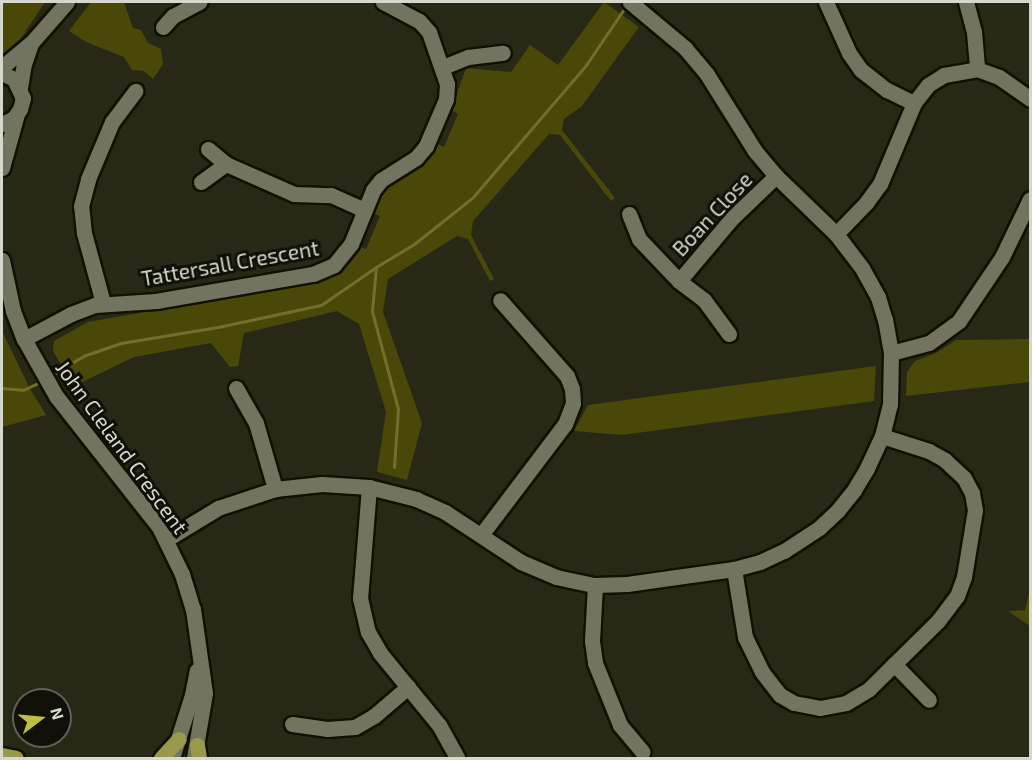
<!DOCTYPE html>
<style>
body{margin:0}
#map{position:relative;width:1032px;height:760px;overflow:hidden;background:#282816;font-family:"Exo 2",sans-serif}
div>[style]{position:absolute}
.green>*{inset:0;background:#494808}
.stream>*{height:3px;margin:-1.5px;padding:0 1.5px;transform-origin:1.5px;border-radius:1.5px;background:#70702b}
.roads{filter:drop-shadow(2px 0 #111102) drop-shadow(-2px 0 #111102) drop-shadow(0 2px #111102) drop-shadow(0 -2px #111102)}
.minor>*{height:15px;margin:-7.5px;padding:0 7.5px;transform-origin:7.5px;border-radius:7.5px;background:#73745f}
.major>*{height:15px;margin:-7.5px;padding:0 7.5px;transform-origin:7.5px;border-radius:7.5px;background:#99984b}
span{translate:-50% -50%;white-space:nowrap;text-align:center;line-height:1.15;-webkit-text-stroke:6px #101008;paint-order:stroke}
.street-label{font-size:21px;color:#d7d8cc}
.frame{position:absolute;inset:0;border:3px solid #d7d8cc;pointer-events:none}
.north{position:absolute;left:12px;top:688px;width:60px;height:60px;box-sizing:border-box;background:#101008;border:2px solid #606056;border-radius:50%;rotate:74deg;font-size:16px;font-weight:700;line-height:24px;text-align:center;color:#d7d8cc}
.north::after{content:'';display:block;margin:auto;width:21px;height:27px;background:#c0be41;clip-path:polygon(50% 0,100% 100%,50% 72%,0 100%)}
</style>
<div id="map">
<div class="green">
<i style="clip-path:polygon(2px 2px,45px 2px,16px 46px,2px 60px)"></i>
<i style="clip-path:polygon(91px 2px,124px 2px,133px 28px,141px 30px,148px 43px,161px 49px,163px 64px,153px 79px,144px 71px,132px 70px,124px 57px,86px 42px,69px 31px)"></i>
<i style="clip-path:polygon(604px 2px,639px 27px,582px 106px,564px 119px,562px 130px,615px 198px,611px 201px,560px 135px,549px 134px,473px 221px,471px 235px,494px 279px,490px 281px,468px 239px,457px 236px,388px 279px,383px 312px,422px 423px,407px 480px,377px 472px,386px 412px,359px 324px,337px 311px,244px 333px,238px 366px,230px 367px,211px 343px,134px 357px,74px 386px,53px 351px,54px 341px,88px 322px,316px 282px,339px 272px,350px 261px,359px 247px,366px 249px,380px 216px,373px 213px,385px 188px,422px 164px,437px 144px,444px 147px,458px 114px,451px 110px,466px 68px,511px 72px,530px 45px,558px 65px)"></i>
<i style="clip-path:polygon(2px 331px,29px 387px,46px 415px,2px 427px)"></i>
<i style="clip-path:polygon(1030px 339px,1030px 382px,906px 396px,907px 372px,915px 361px,936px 353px,956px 340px)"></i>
<i style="clip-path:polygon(876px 366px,874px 401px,622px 435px,574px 431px,588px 405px)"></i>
<i style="clip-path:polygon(1030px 590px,1030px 626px,1008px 611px,1025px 610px)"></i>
</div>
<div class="stream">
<i style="left:50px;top:376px;width:39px;rotate:-31deg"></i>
<i style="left:83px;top:356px;width:40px;rotate:-18.9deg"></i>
<i style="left:121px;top:343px;width:98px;rotate:-9.4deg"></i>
<i style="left:218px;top:327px;width:105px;rotate:-12.1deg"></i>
<i style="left:321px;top:305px;width:67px;rotate:-34.6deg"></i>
<i style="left:2px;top:388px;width:21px;rotate:5deg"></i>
<i style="left:23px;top:390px;width:21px;rotate:-25deg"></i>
<i style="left:394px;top:467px;width:58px;rotate:-86.1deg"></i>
<i style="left:398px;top:409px;width:101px;rotate:-104.9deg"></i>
<i style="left:372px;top:311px;width:44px;rotate:-84.8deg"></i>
<i style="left:376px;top:267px;width:44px;rotate:-31.2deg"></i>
<i style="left:414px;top:244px;width:75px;rotate:-38.5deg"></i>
<i style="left:473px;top:197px;width:174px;rotate:-49.4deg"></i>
<i style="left:586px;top:65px;width:71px;rotate:-55.9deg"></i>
</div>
<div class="roads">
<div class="minor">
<i style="left:826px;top:2px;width:56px;rotate:65.7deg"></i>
<i style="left:849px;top:53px;width:21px;rotate:55deg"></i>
<i style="left:861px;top:70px;width:33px;rotate:38deg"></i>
<i style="left:887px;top:90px;width:30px;rotate:26deg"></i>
<i style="left:966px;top:2px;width:31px;rotate:75deg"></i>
<i style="left:974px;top:32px;width:37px;rotate:85deg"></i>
<i style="left:163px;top:27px;width:15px;rotate:-48deg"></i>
<i style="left:173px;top:16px;width:30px;rotate:-28deg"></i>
<i style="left:2px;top:67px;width:39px;rotate:-40deg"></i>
<i style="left:32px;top:42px;width:53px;rotate:-48.8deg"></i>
<i style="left:443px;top:67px;width:27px;rotate:-22deg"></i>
<i style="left:468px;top:57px;width:35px;rotate:-7deg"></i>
<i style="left:2px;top:73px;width:13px;rotate:27deg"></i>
<i style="left:14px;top:79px;width:21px;rotate:65deg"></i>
<i style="left:23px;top:98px;width:11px;rotate:105deg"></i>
<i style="left:20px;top:109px;width:11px;rotate:124deg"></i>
<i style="left:14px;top:118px;width:13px;rotate:153deg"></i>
<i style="left:20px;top:88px;width:24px;rotate:-81deg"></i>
<i style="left:24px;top:64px;width:21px;rotate:-71deg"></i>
<i style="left:208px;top:149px;width:23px;rotate:40deg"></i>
<i style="left:226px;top:164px;width:74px;rotate:23.8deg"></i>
<i style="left:294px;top:194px;width:37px;rotate:2deg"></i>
<i style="left:331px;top:195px;width:37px;rotate:24deg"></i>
<i style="left:2px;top:168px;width:56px;rotate:-74.5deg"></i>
<i style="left:201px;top:182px;width:31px;rotate:-36deg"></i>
<i style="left:629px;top:214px;width:27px;rotate:68deg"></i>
<i style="left:639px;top:239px;width:58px;rotate:46.4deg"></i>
<i style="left:836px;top:234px;width:43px;rotate:-45.9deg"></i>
<i style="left:866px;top:203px;width:24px;rotate:-54deg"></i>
<i style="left:880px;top:184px;width:88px;rotate:-67.2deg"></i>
<i style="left:914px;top:103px;width:23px;rotate:-52deg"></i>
<i style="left:928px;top:85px;width:19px;rotate:-32deg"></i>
<i style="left:944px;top:75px;width:34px;rotate:-10deg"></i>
<i style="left:977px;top:69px;width:23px;rotate:20deg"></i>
<i style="left:999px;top:77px;width:38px;rotate:35deg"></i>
<i style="left:2px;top:260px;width:52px;rotate:77.8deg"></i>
<i style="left:13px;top:311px;width:30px;rotate:69deg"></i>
<i style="left:24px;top:339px;width:65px;rotate:60.7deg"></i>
<i style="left:56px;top:396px;width:167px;rotate:51.8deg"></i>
<i style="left:159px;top:527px;width:52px;rotate:63.9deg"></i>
<i style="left:182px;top:574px;width:37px;rotate:73deg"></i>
<i style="left:193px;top:609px;width:85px;rotate:81.9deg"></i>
<i style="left:205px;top:693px;width:66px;rotate:99.6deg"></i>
<i style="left:103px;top:303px;width:73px;rotate:-105.2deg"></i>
<i style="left:84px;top:233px;width:27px;rotate:-96deg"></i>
<i style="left:81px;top:206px;width:28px;rotate:-75deg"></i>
<i style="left:88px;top:179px;width:62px;rotate:-67.2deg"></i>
<i style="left:112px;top:122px;width:39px;rotate:-53deg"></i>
<i style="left:729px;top:334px;width:42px;rotate:-126.3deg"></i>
<i style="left:704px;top:300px;width:31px;rotate:-143deg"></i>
<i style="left:679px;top:281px;width:82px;rotate:-49.9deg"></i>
<i style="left:732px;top:218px;width:61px;rotate:-43.7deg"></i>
<i style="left:24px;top:339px;width:53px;rotate:-28deg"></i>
<i style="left:71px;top:314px;width:26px;rotate:-21deg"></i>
<i style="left:95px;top:305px;width:61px;rotate:-3.8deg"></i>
<i style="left:156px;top:301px;width:159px;rotate:-9.8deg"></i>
<i style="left:313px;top:274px;width:23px;rotate:-23deg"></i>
<i style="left:334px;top:265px;width:27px;rotate:-51deg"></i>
<i style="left:351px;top:244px;width:58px;rotate:-67.8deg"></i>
<i style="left:373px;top:190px;width:13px;rotate:-51deg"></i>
<i style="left:381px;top:180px;width:41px;rotate:-32.2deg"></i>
<i style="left:416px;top:158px;width:16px;rotate:-50deg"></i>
<i style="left:426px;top:146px;width:51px;rotate:-66.9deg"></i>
<i style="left:446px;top:99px;width:15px;rotate:-86deg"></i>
<i style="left:447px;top:84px;width:55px;rotate:-109.1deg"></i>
<i style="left:429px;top:32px;width:15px;rotate:-132deg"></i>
<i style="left:419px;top:21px;width:41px;rotate:-152.2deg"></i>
<i style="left:891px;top:353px;width:39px;rotate:-15deg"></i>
<i style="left:929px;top:343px;width:37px;rotate:-36deg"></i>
<i style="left:959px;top:321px;width:77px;rotate:-56.1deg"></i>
<i style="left:1002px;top:257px;width:64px;rotate:-64.2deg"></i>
<i style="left:236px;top:388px;width:40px;rotate:60.3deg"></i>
<i style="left:256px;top:423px;width:69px;rotate:73.9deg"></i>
<i style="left:369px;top:487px;width:111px;rotate:94.6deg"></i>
<i style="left:360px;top:598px;width:35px;rotate:77deg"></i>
<i style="left:368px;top:632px;width:24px;rotate:60deg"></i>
<i style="left:380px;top:653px;width:93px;rotate:50.7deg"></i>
<i style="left:439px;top:725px;width:38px;rotate:61deg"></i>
<i style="left:481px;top:535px;width:139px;rotate:-52.9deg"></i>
<i style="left:565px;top:424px;width:22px;rotate:-69deg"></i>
<i style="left:573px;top:403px;width:14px;rotate:-94deg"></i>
<i style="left:572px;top:389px;width:14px;rotate:-111deg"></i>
<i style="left:567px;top:376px;width:101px;rotate:-131.4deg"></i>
<i style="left:167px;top:539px;width:60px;rotate:-31.3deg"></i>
<i style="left:218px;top:508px;width:60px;rotate:-18.4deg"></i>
<i style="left:275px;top:489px;width:47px;rotate:-6.1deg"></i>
<i style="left:322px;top:484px;width:47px;rotate:3.7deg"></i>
<i style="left:369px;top:487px;width:49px;rotate:14.3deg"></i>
<i style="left:416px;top:499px;width:32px;rotate:24deg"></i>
<i style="left:445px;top:512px;width:91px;rotate:33.3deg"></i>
<i style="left:521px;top:562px;width:38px;rotate:23deg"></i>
<i style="left:556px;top:577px;width:40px;rotate:12deg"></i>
<i style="left:595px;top:585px;width:32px;rotate:-2deg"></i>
<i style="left:627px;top:584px;width:108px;rotate:-8deg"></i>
<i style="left:734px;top:569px;width:27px;rotate:-15deg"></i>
<i style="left:760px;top:562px;width:26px;rotate:-25deg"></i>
<i style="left:784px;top:551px;width:42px;rotate:-33.3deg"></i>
<i style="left:819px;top:528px;width:26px;rotate:-43deg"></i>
<i style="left:838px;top:510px;width:26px;rotate:-51deg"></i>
<i style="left:854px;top:490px;width:26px;rotate:-59deg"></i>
<i style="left:867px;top:468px;width:35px;rotate:-65deg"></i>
<i style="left:882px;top:436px;width:33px;rotate:-76deg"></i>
<i style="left:890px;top:404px;width:51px;rotate:-88.9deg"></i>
<i style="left:891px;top:353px;width:34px;rotate:-100deg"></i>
<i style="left:885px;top:320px;width:24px;rotate:-107deg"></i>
<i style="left:878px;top:297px;width:33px;rotate:-119deg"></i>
<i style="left:862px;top:268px;width:43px;rotate:-127.4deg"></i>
<i style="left:836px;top:234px;width:83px;rotate:-136deg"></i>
<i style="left:776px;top:176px;width:33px;rotate:-130deg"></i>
<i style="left:755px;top:151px;width:92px;rotate:-122.1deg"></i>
<i style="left:706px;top:73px;width:33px;rotate:-130deg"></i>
<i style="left:685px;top:48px;width:72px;rotate:-140.1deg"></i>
<i style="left:734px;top:569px;width:69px;rotate:80.8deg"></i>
<i style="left:745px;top:637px;width:39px;rotate:64deg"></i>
<i style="left:762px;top:672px;width:29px;rotate:52deg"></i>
<i style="left:780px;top:695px;width:16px;rotate:30deg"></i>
<i style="left:794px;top:703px;width:26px;rotate:11deg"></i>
<i style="left:820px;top:708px;width:26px;rotate:-11deg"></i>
<i style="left:846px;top:703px;width:27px;rotate:-31deg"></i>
<i style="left:869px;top:689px;width:97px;rotate:-44.6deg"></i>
<i style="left:938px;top:621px;width:31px;rotate:-53deg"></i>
<i style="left:957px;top:596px;width:20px;rotate:-70deg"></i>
<i style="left:964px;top:577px;width:68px;rotate:-80.7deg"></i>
<i style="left:975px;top:510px;width:17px;rotate:-100deg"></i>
<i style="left:972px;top:493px;width:17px;rotate:-118deg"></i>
<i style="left:964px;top:478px;width:26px;rotate:-137deg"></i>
<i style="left:945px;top:460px;width:18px;rotate:-151deg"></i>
<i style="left:929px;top:451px;width:49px;rotate:-162.3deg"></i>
<i style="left:595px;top:585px;width:56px;rotate:93.1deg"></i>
<i style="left:592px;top:641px;width:22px;rotate:82deg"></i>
<i style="left:595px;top:663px;width:67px;rotate:68deg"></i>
<i style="left:620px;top:725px;width:35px;rotate:50deg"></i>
<i style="left:894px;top:664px;width:50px;rotate:45.8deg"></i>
<i style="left:292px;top:724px;width:35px;rotate:8deg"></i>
<i style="left:327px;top:729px;width:28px;rotate:-4deg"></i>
<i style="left:355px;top:727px;width:22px;rotate:-30deg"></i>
<i style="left:374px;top:716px;width:45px;rotate:-40.5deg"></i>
<i style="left:172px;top:758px;width:66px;rotate:-72.4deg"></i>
<i style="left:192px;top:695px;width:25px;rotate:-79deg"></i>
</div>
<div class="major">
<i style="left:197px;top:745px;width:13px;rotate:81deg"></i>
<i style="left:2px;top:755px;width:14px;rotate:12deg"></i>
<i style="left:161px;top:758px;width:26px;rotate:-47deg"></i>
</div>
</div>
<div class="street-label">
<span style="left:712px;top:214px;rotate:-47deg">Boan Close</span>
<span style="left:230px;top:263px;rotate:-10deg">Tattersall Crescent</span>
<span style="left:122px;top:447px;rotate:54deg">John Cleland Crescent</span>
</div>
<div class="frame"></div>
<div class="north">N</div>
</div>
